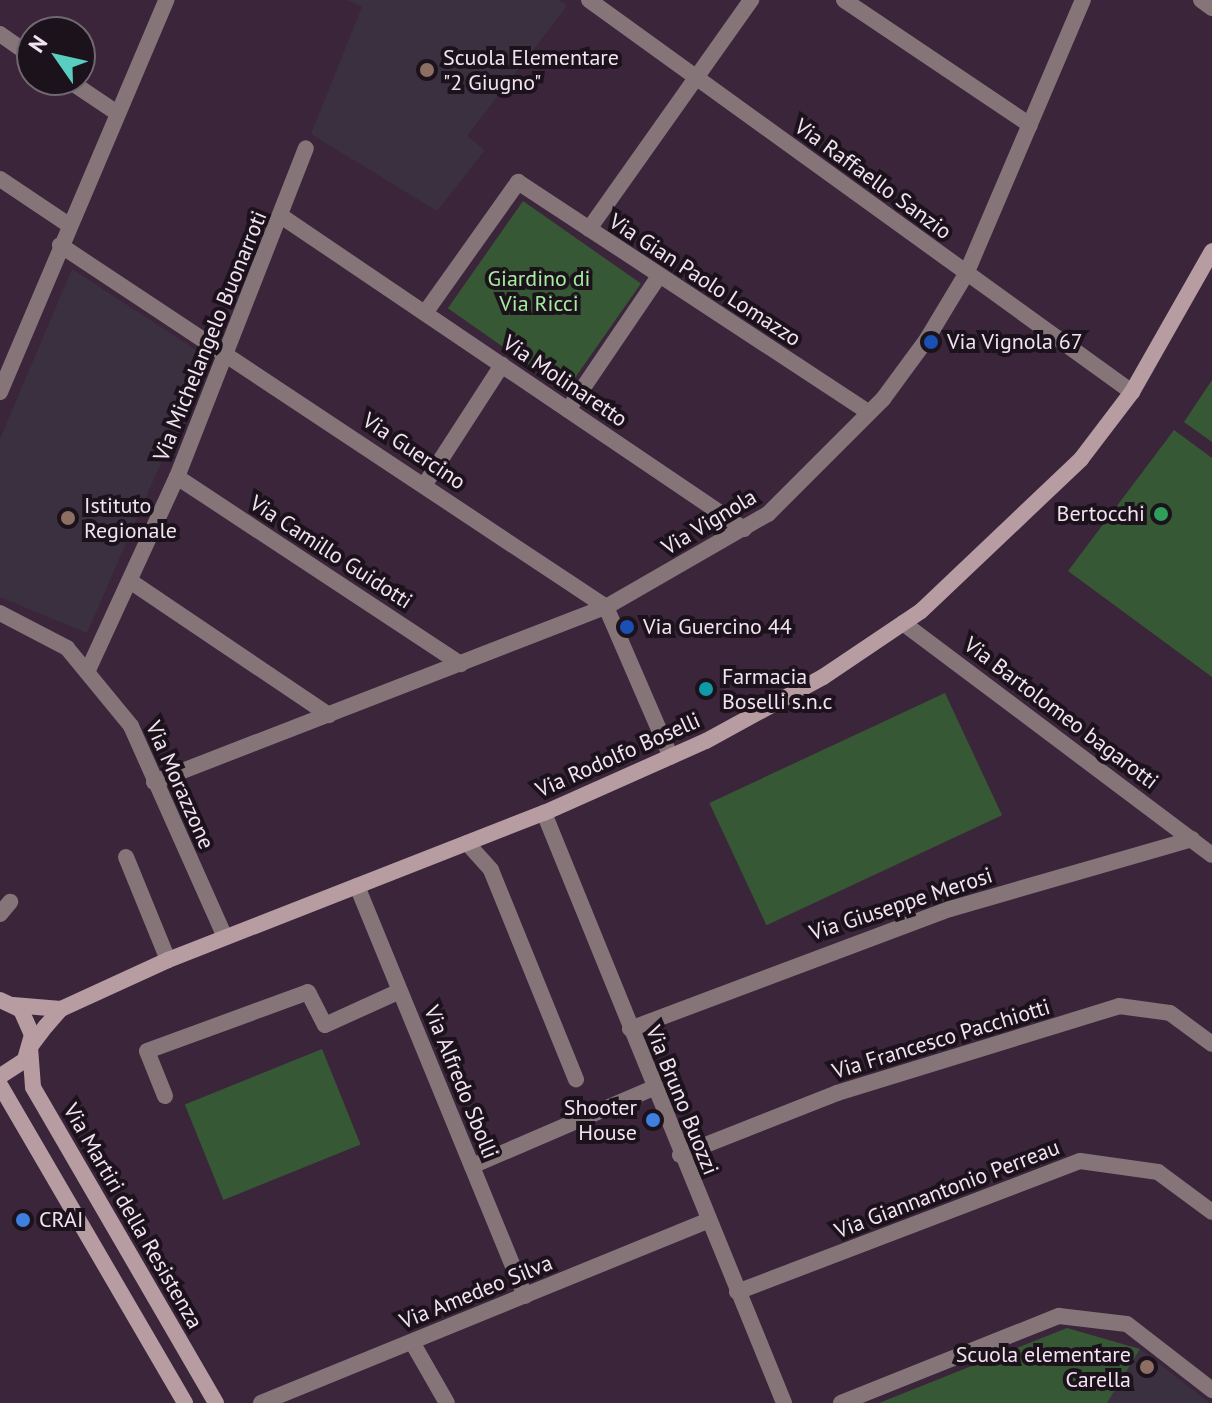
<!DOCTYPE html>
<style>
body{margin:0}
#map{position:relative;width:1212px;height:1403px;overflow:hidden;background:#3b253a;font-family:"PT Sans",sans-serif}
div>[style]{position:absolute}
.education>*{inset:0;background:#3b303f}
.green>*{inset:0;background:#375834;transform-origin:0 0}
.street>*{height:16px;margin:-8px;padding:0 8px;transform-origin:8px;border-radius:8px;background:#857478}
.secondary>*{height:16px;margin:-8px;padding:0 8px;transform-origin:8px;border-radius:8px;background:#b79ca1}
.dots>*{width:22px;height:22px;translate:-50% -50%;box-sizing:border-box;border:4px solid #1c121c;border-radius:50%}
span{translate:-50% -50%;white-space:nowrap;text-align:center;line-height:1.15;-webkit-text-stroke:8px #1c121c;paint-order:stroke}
.poi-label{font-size:22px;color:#f2e3f1}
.left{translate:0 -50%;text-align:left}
.right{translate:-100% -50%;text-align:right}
.street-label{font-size:22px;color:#f2e3f1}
.park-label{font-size:22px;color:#a5ec9f}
.north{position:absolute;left:16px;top:16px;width:80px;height:80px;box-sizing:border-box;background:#1c121c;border:2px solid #726671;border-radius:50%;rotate:304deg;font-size:22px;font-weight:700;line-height:32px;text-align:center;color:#f2e3f1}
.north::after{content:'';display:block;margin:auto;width:28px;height:36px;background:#58cec0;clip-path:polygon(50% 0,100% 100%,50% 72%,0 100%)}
</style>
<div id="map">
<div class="education">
<i style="clip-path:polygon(347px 0,559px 0,567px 6px,467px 136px,485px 150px,437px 211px,311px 134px,362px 7px)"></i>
<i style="clip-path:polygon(72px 269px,207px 357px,87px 633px,0 597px,0 439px)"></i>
<i style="clip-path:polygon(1140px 1349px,1210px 1403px,1107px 1403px)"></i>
</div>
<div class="green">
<i style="left:523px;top:201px;width:144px;height:131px;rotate:35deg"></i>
<i style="clip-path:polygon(1212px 380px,1212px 442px,1184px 422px)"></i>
<i style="clip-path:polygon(1174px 430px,1212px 458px,1212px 677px,1068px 571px)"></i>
<i style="left:945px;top:693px;width:135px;height:260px;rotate:65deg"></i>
<i style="left:322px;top:1049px;width:103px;height:148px;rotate:68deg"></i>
<i style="clip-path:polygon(1067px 1328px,1140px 1349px,1107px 1403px,879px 1403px)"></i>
</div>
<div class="street">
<i style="left:589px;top:0;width:670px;rotate:35.83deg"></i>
<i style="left:844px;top:0;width:224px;rotate:33.9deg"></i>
<i style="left:1201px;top:0;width:14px;rotate:36deg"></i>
<i style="left:0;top:34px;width:39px;rotate:35deg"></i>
<i style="left:68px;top:80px;width:59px;rotate:34deg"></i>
<i style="left:0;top:179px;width:83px;rotate:33.7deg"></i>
<i style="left:281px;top:216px;width:559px;rotate:34.06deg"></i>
<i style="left:589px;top:229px;width:281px;rotate:-54.7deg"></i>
<i style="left:60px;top:245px;width:655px;rotate:33.54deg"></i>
<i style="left:606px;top:607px;width:163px;rotate:66.6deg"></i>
<i style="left:425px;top:313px;width:161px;rotate:-54.6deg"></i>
<i style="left:518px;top:182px;width:420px;rotate:33.3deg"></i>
<i style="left:0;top:392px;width:426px;rotate:-67deg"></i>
<i style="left:568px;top:410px;width:162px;rotate:-55.8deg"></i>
<i style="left:177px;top:477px;width:340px;rotate:33.4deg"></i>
<i style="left:425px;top:484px;width:142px;rotate:-57.1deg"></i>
<i style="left:130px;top:581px;width:240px;rotate:34deg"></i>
<i style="left:0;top:613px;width:76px;rotate:27.6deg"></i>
<i style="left:67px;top:648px;width:101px;rotate:50.6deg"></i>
<i style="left:131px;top:726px;width:229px;rotate:66deg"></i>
<i style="left:903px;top:623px;width:386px;rotate:36.9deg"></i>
<i style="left:89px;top:668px;width:210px;rotate:-65.3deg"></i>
<i style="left:177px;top:477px;width:353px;rotate:-68.6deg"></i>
<i style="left:154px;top:782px;width:485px;rotate:-21.2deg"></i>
<i style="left:606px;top:607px;width:187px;rotate:-29.9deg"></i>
<i style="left:768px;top:514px;width:163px;rotate:-45deg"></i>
<i style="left:883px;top:399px;width:74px;rotate:-53.7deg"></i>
<i style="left:927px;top:339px;width:76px;rotate:-59deg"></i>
<i style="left:966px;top:274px;width:298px;rotate:-66.9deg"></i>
<i style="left:544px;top:813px;width:637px;rotate:67.86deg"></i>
<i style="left:467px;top:843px;width:36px;rotate:48deg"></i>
<i style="left:491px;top:870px;width:226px;rotate:67.9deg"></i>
<i style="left:126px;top:857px;width:111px;rotate:67.8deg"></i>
<i style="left:357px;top:886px;width:443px;rotate:67.7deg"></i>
<i style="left:0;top:914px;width:16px;rotate:-50deg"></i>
<i style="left:630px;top:1029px;width:342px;rotate:-20.6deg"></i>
<i style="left:950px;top:909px;width:252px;rotate:-16.1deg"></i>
<i style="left:165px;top:1096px;width:48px;rotate:-111.8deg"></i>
<i style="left:147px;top:1051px;width:171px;rotate:-20.1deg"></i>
<i style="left:308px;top:992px;width:37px;rotate:63deg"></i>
<i style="left:325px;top:1025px;width:82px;rotate:-24.4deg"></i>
<i style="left:680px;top:1155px;width:169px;rotate:-21.5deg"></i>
<i style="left:837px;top:1093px;width:295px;rotate:-17.1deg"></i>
<i style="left:1119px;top:1006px;width:51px;rotate:7.8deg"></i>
<i style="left:1170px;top:1013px;width:52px;rotate:36.4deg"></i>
<i style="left:472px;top:1166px;width:197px;rotate:-23.3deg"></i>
<i style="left:737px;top:1292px;width:367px;rotate:-20.9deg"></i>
<i style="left:1080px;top:1161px;width:79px;rotate:8deg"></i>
<i style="left:1158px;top:1172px;width:67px;rotate:36.5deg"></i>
<i style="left:412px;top:1342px;width:70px;rotate:60.2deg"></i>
<i style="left:261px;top:1403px;width:483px;rotate:-22.2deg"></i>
<i style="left:841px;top:1403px;width:235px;rotate:-21.8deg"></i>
<i style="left:1059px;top:1316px;width:68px;rotate:6.7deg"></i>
<i style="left:1127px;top:1324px;width:108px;rotate:37.8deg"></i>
</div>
<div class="secondary">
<i style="left:0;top:1000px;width:23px;rotate:25deg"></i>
<i style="left:21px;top:1010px;width:27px;rotate:66deg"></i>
<i style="left:32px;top:1035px;width:26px;rotate:106deg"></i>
<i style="left:25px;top:1060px;width:30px;rotate:147deg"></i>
<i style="left:13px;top:1005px;width:48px;rotate:4.8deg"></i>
<i style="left:0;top:1085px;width:368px;rotate:59.8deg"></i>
<i style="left:216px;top:1403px;width:365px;rotate:-120.1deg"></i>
<i style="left:33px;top:1087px;width:40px;rotate:-94.3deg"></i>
<i style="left:30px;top:1047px;width:26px;rotate:-53deg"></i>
<i style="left:46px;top:1026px;width:23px;rotate:-49deg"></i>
<i style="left:61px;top:1009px;width:118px;rotate:-24.6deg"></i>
<i style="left:168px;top:960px;width:404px;rotate:-21.4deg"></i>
<i style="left:544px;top:813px;width:177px;rotate:-24deg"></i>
<i style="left:706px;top:741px;width:133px;rotate:-28.7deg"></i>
<i style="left:823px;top:677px;width:118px;rotate:-34deg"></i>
<i style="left:921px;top:611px;width:221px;rotate:-43.5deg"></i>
<i style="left:1081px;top:459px;width:84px;rotate:-52.7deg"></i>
<i style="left:1132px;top:392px;width:162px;rotate:-60.4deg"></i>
</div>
<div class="dots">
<i style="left:427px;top:70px;background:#8d6e63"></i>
<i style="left:931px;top:342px;background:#1a4fb4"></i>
<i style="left:1161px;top:514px;background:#2e9e5b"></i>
<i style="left:68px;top:518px;background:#8d6e63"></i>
<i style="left:627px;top:627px;background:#1a4fb4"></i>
<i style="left:706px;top:689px;background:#0f9aa8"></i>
<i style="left:653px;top:1120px;background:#3f7fe0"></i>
<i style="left:23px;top:1220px;background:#3f7fe0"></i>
<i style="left:1147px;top:1367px;background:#8d6e63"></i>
</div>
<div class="poi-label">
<span class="left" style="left:443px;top:70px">Scuola Elementare<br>"2 Giugno"</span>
<span class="left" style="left:947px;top:342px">Via Vignola 67</span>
<span class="left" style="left:84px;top:518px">Istituto<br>Regionale</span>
<span class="right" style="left:1145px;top:514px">Bertocchi</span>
<span class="left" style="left:643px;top:627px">Via Guercino 44</span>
<span class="left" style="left:722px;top:689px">Farmacia<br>Boselli s.n.c</span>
<span class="right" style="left:637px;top:1120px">Shooter<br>House</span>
<span class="left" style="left:39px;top:1220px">CRAI</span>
<span class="right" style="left:1131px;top:1367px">Scuola elementare<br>Carella</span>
</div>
<div class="street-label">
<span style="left:873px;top:179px;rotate:36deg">Via Raffaello Sanzio</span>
<span style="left:705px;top:280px;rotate:33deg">Via Gian Paolo Lomazzo</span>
<span style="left:210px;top:336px;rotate:-68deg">Via Michelangelo Buonarroti</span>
<span style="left:565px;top:381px;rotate:34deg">Via Molinaretto</span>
<span style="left:414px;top:451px;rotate:34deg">Via Guercino</span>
<span style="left:709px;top:522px;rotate:-31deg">Via Vignola</span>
<span style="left:331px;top:552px;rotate:33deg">Via Camillo Guidotti</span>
<span style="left:1061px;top:713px;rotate:37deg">Via Bartolomeo bagarotti</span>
<span style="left:618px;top:755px;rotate:-24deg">Via Rodolfo Boselli</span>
<span style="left:180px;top:785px;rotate:66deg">Via Morazzone</span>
<span style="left:901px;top:904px;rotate:-18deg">Via Giuseppe Merosi</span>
<span style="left:941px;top:1039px;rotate:-17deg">Via Francesco Pacchiotti</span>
<span style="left:461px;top:1082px;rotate:68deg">Via Alfredo Sbolli</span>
<span style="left:682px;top:1100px;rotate:68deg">Via Bruno Buozzi</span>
<span style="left:947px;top:1189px;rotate:-21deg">Via Giannantonio Perreau</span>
<span style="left:133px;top:1216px;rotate:60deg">Via Martiri della Resistenza</span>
<span style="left:476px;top:1292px;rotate:-22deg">Via Amedeo Silva</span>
</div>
<div class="park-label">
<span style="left:539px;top:291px">Giardino di<br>Via Ricci</span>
</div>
<div class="north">N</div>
</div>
